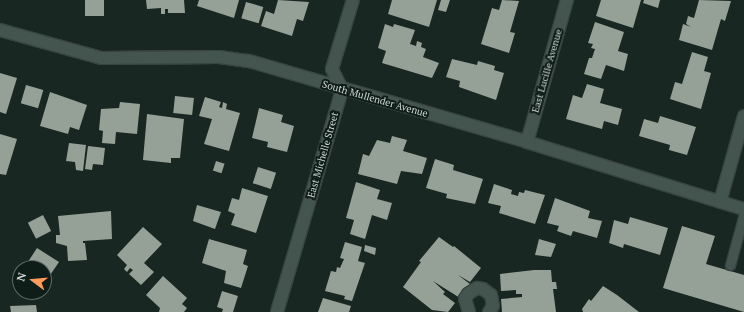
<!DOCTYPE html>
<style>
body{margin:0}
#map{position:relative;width:744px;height:312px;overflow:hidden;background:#182722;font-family:"PT Serif",serif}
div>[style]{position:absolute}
.building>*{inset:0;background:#95a197;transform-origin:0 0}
.roads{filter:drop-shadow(1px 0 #384441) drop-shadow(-1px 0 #384441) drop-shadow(0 1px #384441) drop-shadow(0 -1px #384441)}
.lane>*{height:9px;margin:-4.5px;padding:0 4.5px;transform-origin:4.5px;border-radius:4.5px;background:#44544f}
.street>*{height:12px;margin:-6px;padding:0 6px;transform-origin:6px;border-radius:6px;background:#44544f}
span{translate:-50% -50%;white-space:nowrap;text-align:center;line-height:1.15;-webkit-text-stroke:4px #0f1d19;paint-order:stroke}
.street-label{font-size:10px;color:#d0d9d6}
.north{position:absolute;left:12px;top:260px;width:40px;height:40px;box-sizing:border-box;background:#0f1d19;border:1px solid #5c6865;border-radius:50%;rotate:286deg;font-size:11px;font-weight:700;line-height:16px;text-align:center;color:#d0d9d6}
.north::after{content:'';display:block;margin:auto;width:14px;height:18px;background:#fe9b59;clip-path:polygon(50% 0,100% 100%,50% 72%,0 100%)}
</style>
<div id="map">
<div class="building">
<i style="left:85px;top:0;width:19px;height:16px"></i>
<i style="clip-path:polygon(146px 0,184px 0,185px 13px,168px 13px,168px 9px,165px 9px,165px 14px,161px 14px,161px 8px,147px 9px)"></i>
<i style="clip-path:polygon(199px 0,239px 0,234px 18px,197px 6px)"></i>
<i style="clip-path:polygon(278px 0,309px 2px,303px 21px,297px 19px,292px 36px,261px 26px,266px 11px,274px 14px)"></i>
<i style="clip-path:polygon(392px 0,437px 0,429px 27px,388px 14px)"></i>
<i style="clip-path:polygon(441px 0,450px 0,446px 12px,438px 10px)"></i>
<i style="clip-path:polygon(502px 0,519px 1px,510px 32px,515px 33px,509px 53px,481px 44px,492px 8px,499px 10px)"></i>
<i style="clip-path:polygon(601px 0,641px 0,633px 28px,596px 16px)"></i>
<i style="clip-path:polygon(644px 0,660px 0,658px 8px,643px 3px)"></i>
<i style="clip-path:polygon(699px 0,731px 1px,725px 21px,721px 19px,712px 50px,679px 40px,683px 24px,691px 27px,686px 24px,688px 16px,694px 18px)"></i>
<i style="left:246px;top:2px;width:18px;height:17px;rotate:16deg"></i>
<i style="clip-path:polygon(595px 22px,624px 32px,618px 51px,628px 54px,624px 71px,606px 65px,601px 79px,584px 74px,589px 58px,592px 58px,595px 49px,591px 48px,593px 44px,588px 43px)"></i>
<i style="clip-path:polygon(385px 24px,393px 27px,394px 24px,415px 30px,410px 44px,416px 46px,417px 41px,422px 43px,421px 47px,426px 49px,423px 57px,439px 63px,432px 78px,382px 63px,386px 51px,378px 48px)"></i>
<i style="clip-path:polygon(692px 52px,708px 57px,704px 71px,711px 73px,701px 109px,670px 99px,675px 82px,682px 84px)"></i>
<i style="clip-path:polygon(452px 59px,477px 65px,478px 61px,495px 66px,494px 70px,504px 73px,496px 100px,459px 87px,460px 81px,446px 77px)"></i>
<i style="clip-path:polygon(0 73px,17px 78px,6px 114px,0 112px)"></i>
<i style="clip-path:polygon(587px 84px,604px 89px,600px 103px,622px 109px,618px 125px,604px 121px,602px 129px,566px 119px,573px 95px,582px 98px)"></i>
<i style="left:26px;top:85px;width:18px;height:19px;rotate:16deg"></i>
<i style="clip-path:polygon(50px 92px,87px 105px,79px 130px,70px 127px,68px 134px,40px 126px)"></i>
<i style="left:175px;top:96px;width:19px;height:17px;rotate:6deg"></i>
<i style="clip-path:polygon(205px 97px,221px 102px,219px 107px,222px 108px,223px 102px,227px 104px,226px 109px,240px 113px,229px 151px,204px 144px,212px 119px,199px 116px)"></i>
<i style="clip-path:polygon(120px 102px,140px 104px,137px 134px,116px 132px,115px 144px,102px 143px,103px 131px,99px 130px,101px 109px,119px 108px)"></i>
<i style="clip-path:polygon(259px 108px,283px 115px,281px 122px,294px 126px,287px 152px,267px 147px,268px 142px,252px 138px)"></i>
<i style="clip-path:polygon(147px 114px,184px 119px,180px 158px,171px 158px,171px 163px,143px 160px)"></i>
<i style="clip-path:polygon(660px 116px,696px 127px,687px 155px,669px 150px,670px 145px,639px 136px,644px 119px,658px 123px)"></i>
<i style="clip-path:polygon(0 134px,17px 139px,6px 175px,0 174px)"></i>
<i style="clip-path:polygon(392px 136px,407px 140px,403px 151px,427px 158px,422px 174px,401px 171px,397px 184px,358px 174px,363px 154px,369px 156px,377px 140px,390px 143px)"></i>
<i style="clip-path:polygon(69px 143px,86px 145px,83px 171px,76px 170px,75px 162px,66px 161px)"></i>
<i style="clip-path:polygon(88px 146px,105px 148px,103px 165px,93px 164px,92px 170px,85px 169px)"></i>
<i style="clip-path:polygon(435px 159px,454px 165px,453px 170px,483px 179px,475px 204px,446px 198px,447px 194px,426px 188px)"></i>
<i style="left:216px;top:161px;width:9px;height:10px;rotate:18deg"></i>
<i style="left:258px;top:167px;width:19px;height:17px;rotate:18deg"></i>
<i style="clip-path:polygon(356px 182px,380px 190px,377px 199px,392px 203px,387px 220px,372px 215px,365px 239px,350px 234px,354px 220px,346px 218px)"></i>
<i style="clip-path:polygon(494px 184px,512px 190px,511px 194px,518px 196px,519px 192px,524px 193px,525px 190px,545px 195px,535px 224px,499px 213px,501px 206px,488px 203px)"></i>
<i style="clip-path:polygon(242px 188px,268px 196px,256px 233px,231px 225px,235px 214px,228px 211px,232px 198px,239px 200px)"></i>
<i style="clip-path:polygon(555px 198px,590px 211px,588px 218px,602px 221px,597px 238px,573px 231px,571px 236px,557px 231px,559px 226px,547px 223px)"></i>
<i style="clip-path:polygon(197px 205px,221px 212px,215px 229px,193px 221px)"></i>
<i style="clip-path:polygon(111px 211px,112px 239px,83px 241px,83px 243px,85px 243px,87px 260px,68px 261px,67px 246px,56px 243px,56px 235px,60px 235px,58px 216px)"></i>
<i style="left:43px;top:215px;width:18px;height:17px;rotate:63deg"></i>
<i style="clip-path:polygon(630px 217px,668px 228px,660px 255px,624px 244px,623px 248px,609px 243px,614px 220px,628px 224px)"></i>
<i style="clip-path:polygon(682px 226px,715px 236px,706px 264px,744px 275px,744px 312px,663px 288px)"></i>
<i style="clip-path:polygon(143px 227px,162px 244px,144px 263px,154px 272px,141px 285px,129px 274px,133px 270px,130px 268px,127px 272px,124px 269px,127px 265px,117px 255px)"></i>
<i style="clip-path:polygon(439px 237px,453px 247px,454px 246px,481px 268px,470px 282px,458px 275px,470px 284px,460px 298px,433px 281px,445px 292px,443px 294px,455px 303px,448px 312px,432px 310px,403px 287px,421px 262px,419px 261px)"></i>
<i style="clip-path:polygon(209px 239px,247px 250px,243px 264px,248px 266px,241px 288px,224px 283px,226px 271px,202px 263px)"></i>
<i style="clip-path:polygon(539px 239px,556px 244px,551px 257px,535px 255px)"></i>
<i style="clip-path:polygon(345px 242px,362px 247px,358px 261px,365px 263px,352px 301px,344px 299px,345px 296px,325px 291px,331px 271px,336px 272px,337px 267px,340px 268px,344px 259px,340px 258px)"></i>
<i style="clip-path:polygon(365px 245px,376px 248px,375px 255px,364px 251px)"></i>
<i style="clip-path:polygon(37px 248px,59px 262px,44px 284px,44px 268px,24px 268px)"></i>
<i style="clip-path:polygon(534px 270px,551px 270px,552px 282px,556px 282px,557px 289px,553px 289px,556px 312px,502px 312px,501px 299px,522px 297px,522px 294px,516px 294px,516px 290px,501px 291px,500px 274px)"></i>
<i style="clip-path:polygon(20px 274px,20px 284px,15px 281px)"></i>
<i style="clip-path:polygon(163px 276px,187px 298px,182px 304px,187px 308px,184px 312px,159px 312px,160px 308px,146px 295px)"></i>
<i style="clip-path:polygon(603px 286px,617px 295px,639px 312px,583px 312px,582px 309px,589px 299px,591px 301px)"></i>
<i style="clip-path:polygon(222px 291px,238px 296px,233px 312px,222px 312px,223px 309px,217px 307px)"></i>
<i style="clip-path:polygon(323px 298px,351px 306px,349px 312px,318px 312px)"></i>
<i style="clip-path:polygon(36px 305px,37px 312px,11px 312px,10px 306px)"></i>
</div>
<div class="roads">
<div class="lane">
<i style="left:730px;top:265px;width:53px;rotate:-74.6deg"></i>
</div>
<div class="street">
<i style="left:0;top:30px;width:105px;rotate:15.5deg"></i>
<i style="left:101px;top:58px;width:118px;rotate:-0.5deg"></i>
<i style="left:219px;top:57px;width:30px;rotate:8deg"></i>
<i style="left:249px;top:61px;width:290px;rotate:16.2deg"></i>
<i style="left:527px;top:142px;width:227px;rotate:17.2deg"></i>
<i style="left:527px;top:142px;width:148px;rotate:-74.3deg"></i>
<i style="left:720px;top:202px;width:89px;rotate:-74.4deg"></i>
<i style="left:277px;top:312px;width:232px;rotate:-73.7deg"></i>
<i style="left:342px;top:89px;width:22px;rotate:-117deg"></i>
<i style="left:332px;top:69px;width:72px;rotate:-73.1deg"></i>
<i style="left:469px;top:312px;width:14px;rotate:-107deg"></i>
<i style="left:465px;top:299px;width:6px;rotate:-59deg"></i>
<i style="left:468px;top:294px;width:11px;rotate:-34deg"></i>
<i style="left:477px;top:288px;width:6px;rotate:9deg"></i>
<i style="left:483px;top:289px;width:10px;rotate:37deg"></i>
<i style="left:491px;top:295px;width:11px;rotate:80deg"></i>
<i style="left:493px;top:306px;width:7px;rotate:124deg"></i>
</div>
</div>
<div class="street-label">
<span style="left:547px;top:71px;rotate:-74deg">East Lucille Avenue</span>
<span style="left:375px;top:99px;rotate:16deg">South Mullender Avenue</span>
<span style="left:323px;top:155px;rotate:-74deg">East Michelle Street</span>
</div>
<div class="north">N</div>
</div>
